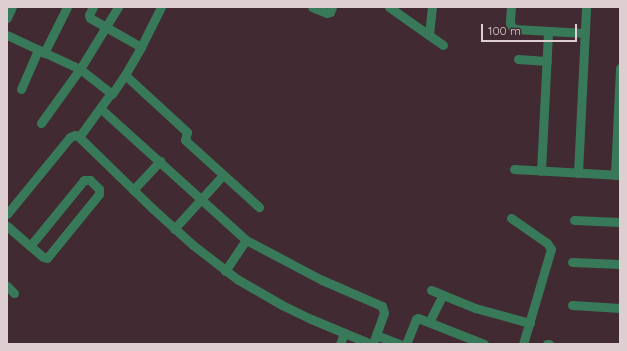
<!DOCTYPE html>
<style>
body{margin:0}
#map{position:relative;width:627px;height:351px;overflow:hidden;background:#412a31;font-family:Quicksand,sans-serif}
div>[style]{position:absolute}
.minor>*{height:9px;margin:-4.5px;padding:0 4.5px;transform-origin:4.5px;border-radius:4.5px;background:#38795a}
span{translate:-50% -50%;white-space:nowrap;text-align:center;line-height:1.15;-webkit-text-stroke:3.5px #412a31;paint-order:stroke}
.frame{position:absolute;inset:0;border:8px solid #ddced2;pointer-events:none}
.scale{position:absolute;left:481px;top:24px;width:96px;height:18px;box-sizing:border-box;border:2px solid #ddced2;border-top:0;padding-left:5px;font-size:12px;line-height:14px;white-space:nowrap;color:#ddced2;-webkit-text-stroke:3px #412a31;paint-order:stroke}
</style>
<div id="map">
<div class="minor">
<i style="left:93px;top:7px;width:9px;rotate:117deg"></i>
<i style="left:89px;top:15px;width:3px;rotate:72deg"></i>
<i style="left:90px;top:18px;width:59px;rotate:29.6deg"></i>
<i style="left:312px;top:7px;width:16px;rotate:22deg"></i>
<i style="left:327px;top:13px;width:3px;rotate:-18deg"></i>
<i style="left:330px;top:12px;width:5px;rotate:-68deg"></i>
<i style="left:389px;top:7px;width:66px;rotate:35.1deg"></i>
<i style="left:511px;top:7px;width:16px;rotate:94deg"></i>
<i style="left:510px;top:23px;width:4px;rotate:63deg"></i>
<i style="left:512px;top:27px;width:4px;rotate:34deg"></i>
<i style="left:515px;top:29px;width:70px;rotate:3.3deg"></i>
<i style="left:7px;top:18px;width:12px;rotate:-66deg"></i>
<i style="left:7px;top:35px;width:81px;rotate:25deg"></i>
<i style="left:80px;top:69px;width:39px;rotate:38deg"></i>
<i style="left:111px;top:93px;width:54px;rotate:126deg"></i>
<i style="left:79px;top:137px;width:102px;rotate:44.2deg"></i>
<i style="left:152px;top:208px;width:55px;rotate:42.1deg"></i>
<i style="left:193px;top:245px;width:56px;rotate:37.7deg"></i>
<i style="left:237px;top:279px;width:52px;rotate:30deg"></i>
<i style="left:282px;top:305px;width:32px;rotate:26deg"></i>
<i style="left:311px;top:319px;width:65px;rotate:22.6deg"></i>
<i style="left:429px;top:35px;width:28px;rotate:-84deg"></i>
<i style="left:44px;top:53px;width:51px;rotate:-63.4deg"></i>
<i style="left:518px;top:59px;width:29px;rotate:4deg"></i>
<i style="left:125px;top:75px;width:84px;rotate:42.6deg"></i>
<i style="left:187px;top:132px;width:8px;rotate:104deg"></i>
<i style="left:185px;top:140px;width:100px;rotate:42.2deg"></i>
<i style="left:21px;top:89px;width:43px;rotate:-66.4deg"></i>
<i style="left:112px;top:94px;width:23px;rotate:-56deg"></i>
<i style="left:125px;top:75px;width:32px;rotate:-60deg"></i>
<i style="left:141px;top:47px;width:45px;rotate:-63.4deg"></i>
<i style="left:100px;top:108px;width:197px;rotate:42.1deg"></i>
<i style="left:246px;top:240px;width:86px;rotate:27.8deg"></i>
<i style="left:322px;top:280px;width:65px;rotate:23.4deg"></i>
<i style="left:382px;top:306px;width:7px;rotate:74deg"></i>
<i style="left:384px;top:313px;width:33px;rotate:110deg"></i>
<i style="left:41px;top:123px;width:67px;rotate:-54.2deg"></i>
<i style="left:80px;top:69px;width:73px;rotate:-58.5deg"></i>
<i style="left:514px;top:169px;width:106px;rotate:3.2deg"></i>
<i style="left:541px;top:171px;width:140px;rotate:-87.1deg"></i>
<i style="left:578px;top:173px;width:166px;rotate:-87.2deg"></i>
<i style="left:615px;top:175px;width:107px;rotate:-87.3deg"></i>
<i style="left:133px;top:190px;width:40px;rotate:-47deg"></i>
<i style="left:7px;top:214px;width:99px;rotate:-50.7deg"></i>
<i style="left:70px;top:137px;width:5px;rotate:-22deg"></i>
<i style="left:75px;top:135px;width:4px;rotate:27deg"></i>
<i style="left:511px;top:218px;width:44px;rotate:34.8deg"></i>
<i style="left:547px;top:243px;width:7px;rotate:56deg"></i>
<i style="left:551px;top:249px;width:99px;rotate:106.4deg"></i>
<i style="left:574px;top:220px;width:46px;rotate:2.5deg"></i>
<i style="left:7px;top:226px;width:30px;rotate:41deg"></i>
<i style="left:30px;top:246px;width:17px;rotate:40deg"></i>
<i style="left:43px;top:257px;width:4px;rotate:14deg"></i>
<i style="left:47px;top:258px;width:82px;rotate:-50.9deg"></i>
<i style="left:99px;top:194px;width:5px;rotate:-90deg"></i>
<i style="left:99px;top:189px;width:13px;rotate:-135deg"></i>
<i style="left:90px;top:180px;width:6px;rotate:180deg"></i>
<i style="left:84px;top:180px;width:85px;rotate:129.3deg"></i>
<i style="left:174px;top:229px;width:73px;rotate:-47.8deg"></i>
<i style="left:572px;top:262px;width:48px;rotate:2.4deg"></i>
<i style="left:225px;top:271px;width:37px;rotate:-56deg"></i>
<i style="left:7px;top:286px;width:10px;rotate:45deg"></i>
<i style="left:431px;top:290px;width:48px;rotate:22.2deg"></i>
<i style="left:475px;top:308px;width:57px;rotate:15.3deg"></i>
<i style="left:572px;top:305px;width:48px;rotate:3.6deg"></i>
<i style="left:429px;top:322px;width:30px;rotate:-63deg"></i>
<i style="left:376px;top:335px;width:25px;rotate:21deg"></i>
<i style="left:340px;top:344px;width:12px;rotate:-70deg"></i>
<i style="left:406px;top:344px;width:27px;rotate:-68deg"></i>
<i style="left:416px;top:319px;width:2px;rotate:-27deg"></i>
<i style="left:418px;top:318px;width:71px;rotate:21.5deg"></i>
<i style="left:547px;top:344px;width:2px"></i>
</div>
<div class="frame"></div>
<div class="scale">100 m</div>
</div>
